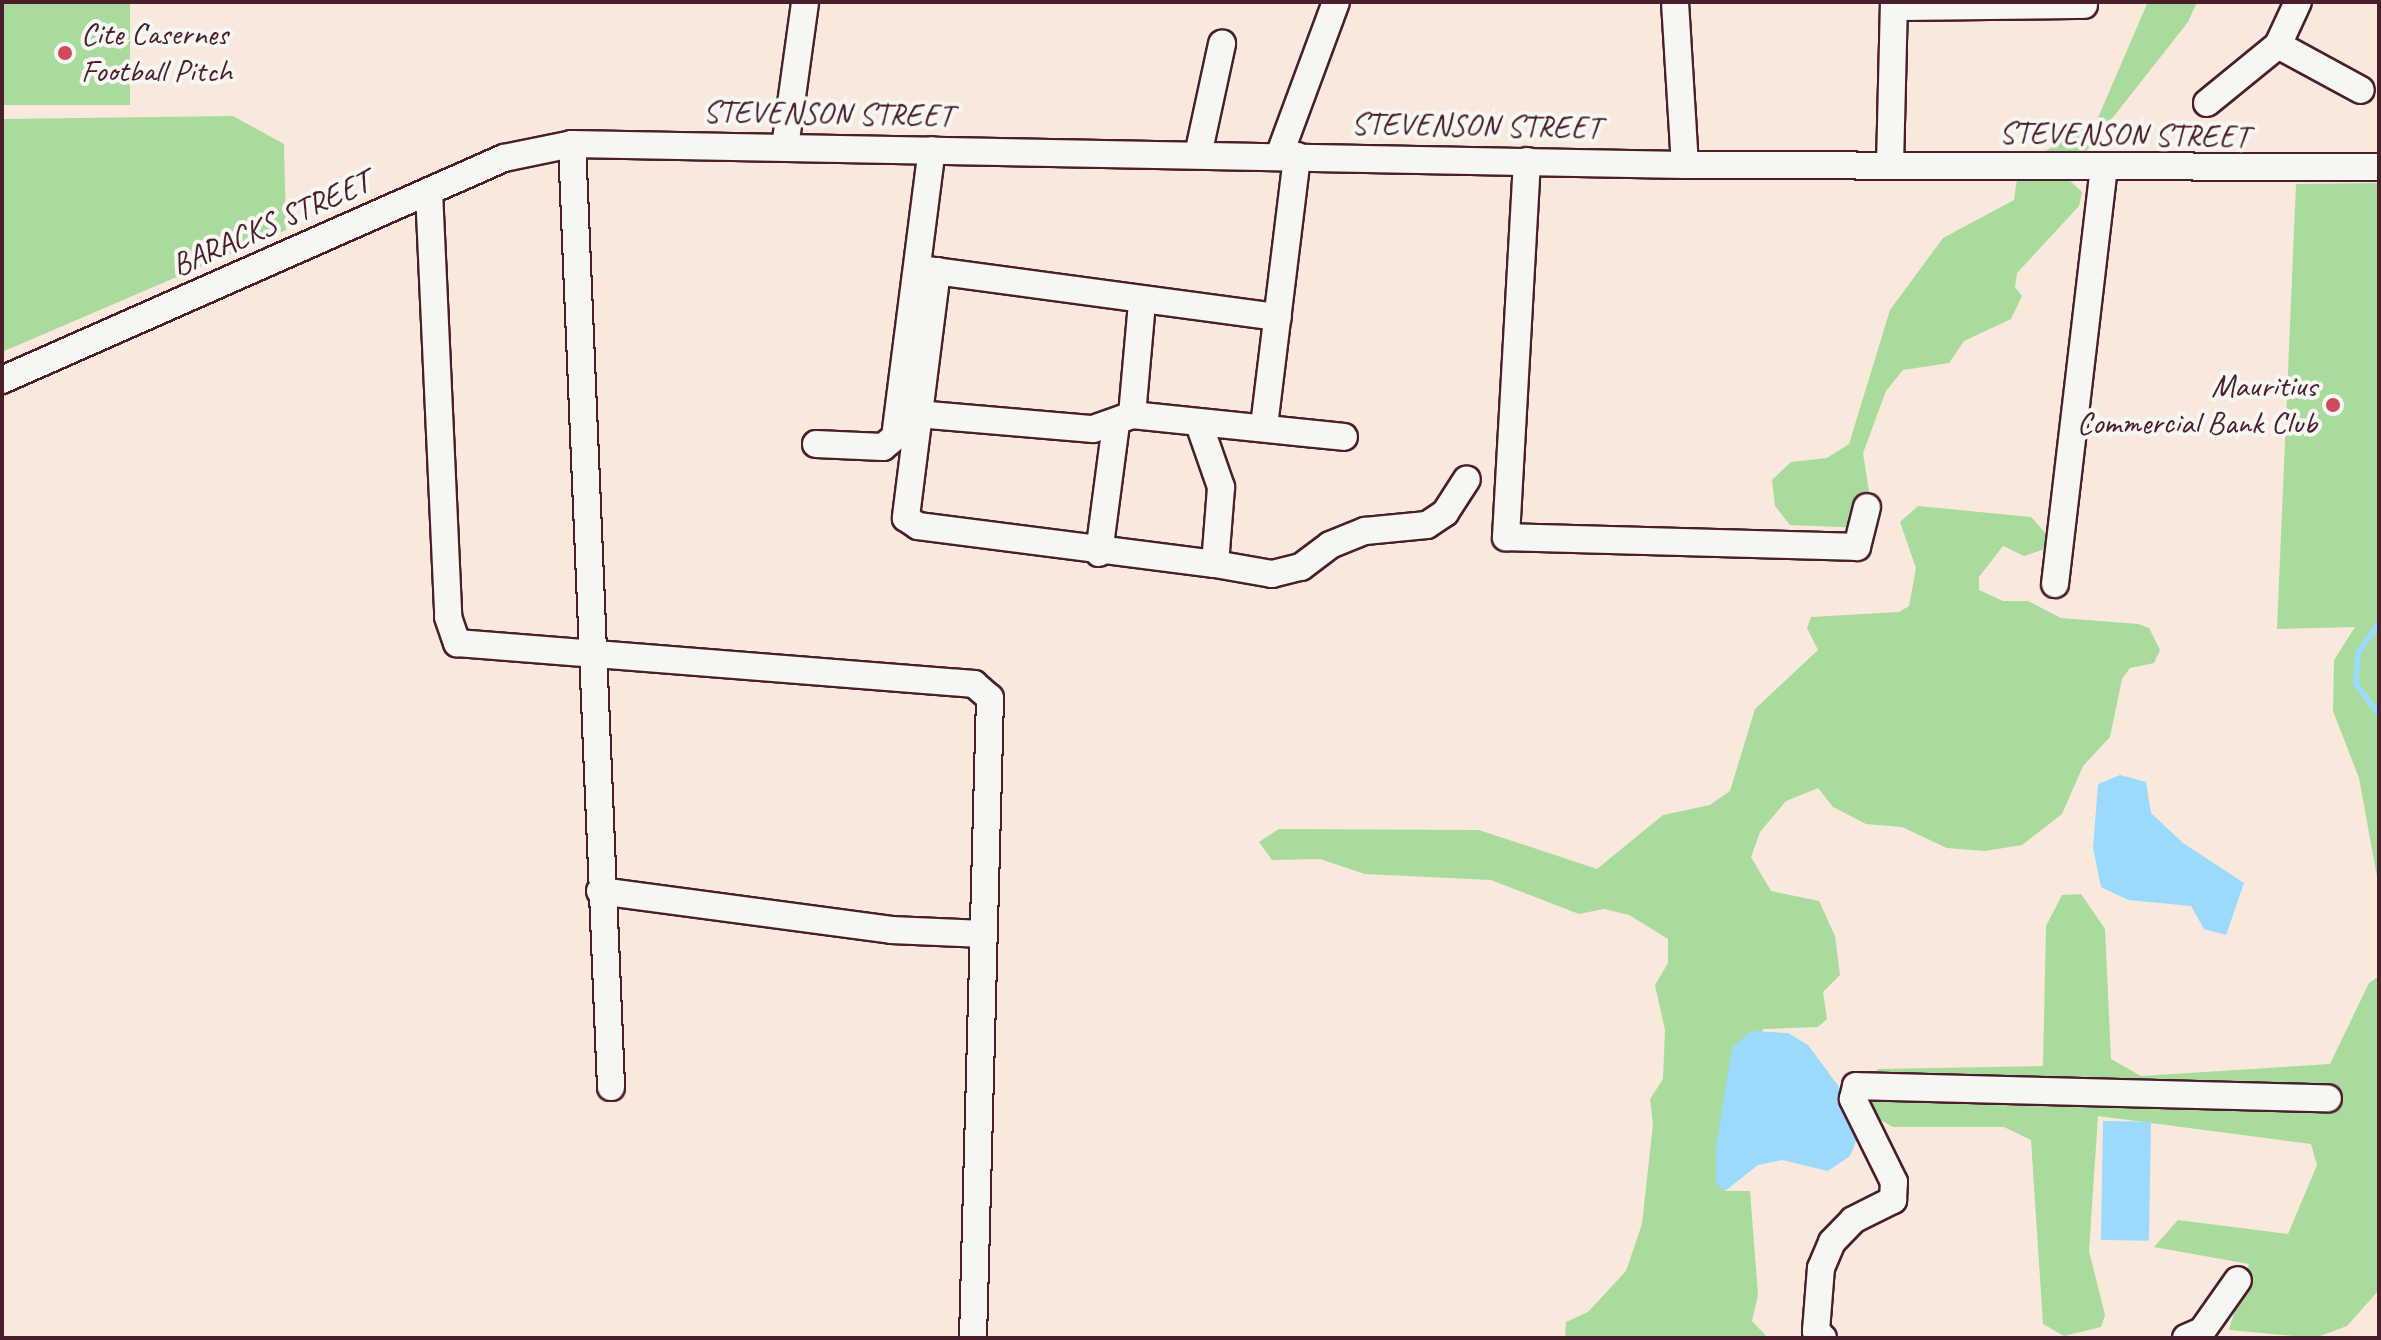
<!DOCTYPE html>
<style>
body{margin:0}
#map{position:relative;width:2381px;height:1340px;overflow:hidden;background:#f8e9dc;font-family:Caveat,sans-serif}
div>[style]{position:absolute}
.green>*{inset:0;background:#a9db9c;transform-origin:0 0}
.water>*{inset:0;background:#9bdafd;transform-origin:0 0}
.stream>*{height:6px;margin:-3px;padding:0 3px;transform-origin:3px;border-radius:3px;background:#9bdafd}
.roads{filter:drop-shadow(2px 0 #4a1f2b) drop-shadow(-2px 0 #4a1f2b) drop-shadow(0 2px #4a1f2b) drop-shadow(0 -2px #4a1f2b)}
.minor>*{height:26px;margin:-13px;padding:0 13px;transform-origin:13px;border-radius:13px;background:#f6f6f2}
.dots>*{width:22px;height:22px;translate:-50% -50%;box-sizing:border-box;border:4px solid #f6f6f2;border-radius:50%}
span{translate:-50% -50%;white-space:nowrap;text-align:center;line-height:1.15;-webkit-text-stroke:8px #f6f6f2;paint-order:stroke}
.poi-label{font-size:32px;color:#4a1f2b}
.left{translate:0 -50%;text-align:left}
.right{translate:-100% -50%;text-align:right}
.street-label{font-size:32px;color:#4a1f2b}
.frame{position:absolute;inset:0;border:4px solid #4a1f2b;pointer-events:none}
</style>
<div id="map">
<div class="green">
<i style="left:2px;top:2px;width:128px;height:103px"></i>
<i style="clip-path:polygon(2197px 2px,2188px 22px,2066px 177px,2082px 192px,2079px 206px,2017px 273px,2015px 287px,2022px 296px,2011px 319px,1964px 341px,1949px 363px,1903px 370px,1886px 391px,1863px 453px,1873px 518px,1864px 528px,1790px 525px,1775px 506px,1772px 480px,1791px 462px,1827px 458px,1849px 444px,1890px 310px,1943px 238px,2014px 200px,2017px 179px,2032px 159px,2097px 120px,2147px 4px)"></i>
<i style="clip-path:polygon(233px 116px,284px 144px,286px 230px,2px 352px,2px 119px)"></i>
<i style="clip-path:polygon(2379px 183px,2379px 888px,2359px 778px,2333px 711px,2334px 660px,2355px 627px,2277px 629px,2296px 184px)"></i>
<i style="clip-path:polygon(1918px 506px,2031px 517px,2048px 536px,2048px 548px,2024px 556px,2003px 546px,1979px 577px,1979px 590px,2003px 601px,2028px 601px,2061px 618px,2138px 624px,2149px 628px,2160px 650px,2154px 663px,2130px 668px,2122px 679px,2110px 737px,2083px 766px,2062px 814px,2022px 845px,1985px 851px,1947px 848px,1902px 827px,1866px 824px,1833px 807px,1818px 788px,1786px 801px,1760px 832px,1751px 857px,1771px 891px,1819px 901px,1835px 936px,1840px 975px,1823px 992px,1827px 1019px,1818px 1027px,1763px 1029px,1716px 1182px,1725px 1191px,1750px 1191px,1758px 1295px,1752px 1321px,1768px 1338px,1565px 1338px,1566px 1322px,1588px 1312px,1626px 1271px,1642px 1224px,1653px 1124px,1650px 1099px,1663px 1079px,1665px 1030px,1655px 985px,1668px 963px,1668px 939px,1629px 915px,1604px 909px,1579px 914px,1491px 880px,1365px 874px,1320px 859px,1272px 860px,1259px 842px,1279px 829px,1479px 830px,1597px 869px,1663px 815px,1710px 805px,1730px 791px,1755px 709px,1818px 650px,1807px 628px,1811px 617px,1899px 612px,1909px 606px,1916px 568px,1900px 522px)"></i>
<i style="clip-path:polygon(2081px 894px,2105px 929px,2111px 1059px,2141px 1076px,2330px 1064px,2369px 983px,2379px 976px,2379px 1290px,2347px 1326px,2315px 1338px,2229px 1330px,2249px 1264px,2154px 1247px,2178px 1220px,2288px 1234px,2317px 1165px,2311px 1144px,2098px 1116px,2089px 1251px,2105px 1315px,2101px 1327px,2064px 1336px,2043px 1324px,2031px 1140px,2004px 1127px,1893px 1127px,1862px 1109px,1857px 1098px,1878px 1069px,2043px 1066px,2046px 926px,2062px 895px)"></i>
</div>
<div class="water">
<i style="clip-path:polygon(2120px 775px,2146px 782px,2151px 813px,2183px 843px,2244px 883px,2226px 935px,2204px 929px,2191px 906px,2128px 900px,2101px 887px,2093px 848px,2098px 784px)"></i>
<i style="clip-path:polygon(1751px 1031px,1788px 1033px,1808px 1045px,1845px 1095px,1860px 1131px,1850px 1156px,1828px 1171px,1782px 1160px,1758px 1165px,1725px 1191px,1716px 1183px,1716px 1146px,1732px 1048px)"></i>
<i style="left:2103px;top:1121px;width:48px;height:119px;rotate:1deg"></i>
</div>
<div class="stream">
<i style="left:2379px;top:623px;width:37px;rotate:125deg"></i>
<i style="left:2358px;top:653px;width:31px;rotate:94deg"></i>
<i style="left:2356px;top:684px;width:39px;rotate:53deg"></i>
</div>
<div class="roads">
<div class="minor">
<i style="left:1675px;top:2px;width:163px;rotate:86.5deg"></i>
<i style="left:1894px;top:7px;width:190px;rotate:-0.6deg"></i>
<i style="left:2278px;top:45px;width:94px;rotate:28.5deg"></i>
<i style="left:2207px;top:103px;width:92px;rotate:-39.2deg"></i>
<i style="left:2278px;top:45px;width:47px;rotate:-65.1deg"></i>
<i style="left:572px;top:144px;width:944px;rotate:87.63deg"></i>
<i style="left:785px;top:147px;width:146px;rotate:-82.1deg"></i>
<i style="left:1198px;top:155px;width:114px;rotate:-77.8deg"></i>
<i style="left:1279px;top:156px;width:164px;rotate:-69.7deg"></i>
<i style="left:1527px;top:161px;width:377px;rotate:93.2deg"></i>
<i style="left:1506px;top:537px;width:351px;rotate:1.6deg"></i>
<i style="left:1857px;top:547px;width:41px;rotate:-76deg"></i>
<i style="left:1890px;top:165px;width:163px;rotate:-88.6deg"></i>
<i style="left:429px;top:191px;width:426px;rotate:87.4deg"></i>
<i style="left:448px;top:617px;width:28px;rotate:71deg"></i>
<i style="left:457px;top:643px;width:519px;rotate:4.53deg"></i>
<i style="left:974px;top:684px;width:21px;rotate:41deg"></i>
<i style="left:990px;top:698px;width:640px;rotate:91.52deg"></i>
<i style="left:921px;top:269px;width:360px;rotate:7.7deg"></i>
<i style="left:937px;top:271px;width:249px;rotate:97.2deg"></i>
<i style="left:906px;top:518px;width:14px;rotate:34deg"></i>
<i style="left:918px;top:526px;width:299px;rotate:7.3deg"></i>
<i style="left:1215px;top:564px;width:77px;rotate:-85.5deg"></i>
<i style="left:1221px;top:487px;width:67px;rotate:-109.2deg"></i>
<i style="left:2px;top:380px;width:549px;rotate:-23.86deg"></i>
<i style="left:504px;top:158px;width:69px;rotate:-11.6deg"></i>
<i style="left:572px;top:144px;width:1113px;rotate:1.08deg"></i>
<i style="left:1685px;top:165px;width:694px;rotate:0.17deg"></i>
<i style="left:917px;top:414px;width:177px;rotate:4.9deg"></i>
<i style="left:1093px;top:429px;width:41px;rotate:-19.7deg"></i>
<i style="left:1132px;top:415px;width:213px;rotate:5.9deg"></i>
<i style="left:1132px;top:415px;width:113px;rotate:-84.9deg"></i>
<i style="left:1264px;top:426px;width:272px;rotate:-83deg"></i>
<i style="left:816px;top:444px;width:67px;rotate:2.6deg"></i>
<i style="left:883px;top:447px;width:16px;rotate:-40deg"></i>
<i style="left:895px;top:437px;width:289px;rotate:-82.7deg"></i>
<i style="left:1099px;top:553px;width:130px;rotate:-82.5deg"></i>
<i style="left:1215px;top:564px;width:58px;rotate:10deg"></i>
<i style="left:1272px;top:574px;width:30px;rotate:-14deg"></i>
<i style="left:1301px;top:567px;width:36px;rotate:-37deg"></i>
<i style="left:1330px;top:545px;width:38px;rotate:-22deg"></i>
<i style="left:1365px;top:531px;width:62px;rotate:-5.5deg"></i>
<i style="left:1427px;top:525px;width:22px;rotate:-34deg"></i>
<i style="left:1445px;top:513px;width:40px;rotate:-57.1deg"></i>
<i style="left:2055px;top:584px;width:418px;rotate:-83.3deg"></i>
<i style="left:600px;top:891px;width:294px;rotate:7.6deg"></i>
<i style="left:891px;top:930px;width:93px;rotate:2.5deg"></i>
<i style="left:1823px;top:1338px;width:10px;rotate:-135deg"></i>
<i style="left:1816px;top:1331px;width:63px;rotate:-85.5deg"></i>
<i style="left:1821px;top:1268px;width:28px;rotate:-67deg"></i>
<i style="left:1832px;top:1242px;width:30px;rotate:-46deg"></i>
<i style="left:1853px;top:1220px;width:45px;rotate:-26.6deg"></i>
<i style="left:1893px;top:1200px;width:18px;rotate:-87deg"></i>
<i style="left:1894px;top:1182px;width:93px;rotate:-116.3deg"></i>
<i style="left:1853px;top:1099px;width:13px;rotate:-77deg"></i>
<i style="left:1856px;top:1086px;width:472px;rotate:1.5deg"></i>
<i style="left:2186px;top:1338px;width:17px;rotate:-24deg"></i>
<i style="left:2202px;top:1331px;width:62px;rotate:-54.8deg"></i>
</div>
</div>
<div class="dots">
<i style="left:65px;top:53px;background:#d1495b"></i>
<i style="left:2333px;top:405px;background:#d1495b"></i>
</div>
<div class="poi-label">
<span class="left" style="left:81px;top:53px">Cite Casernes<br>Football Pitch</span>
<span class="right" style="left:2317px;top:405px">Mauritius<br>Commercial Bank Club</span>
</div>
<div class="street-label">
<span style="left:828px;top:114px;rotate:1deg">STEVENSON STREET</span>
<span style="left:1476px;top:126px;rotate:1deg">STEVENSON STREET</span>
<span style="left:2124px;top:135px;rotate:1deg">STEVENSON STREET</span>
<span style="left:271px;top:224px;rotate:-24deg">BARACKS STREET</span>
</div>
<div class="frame"></div>
</div>
